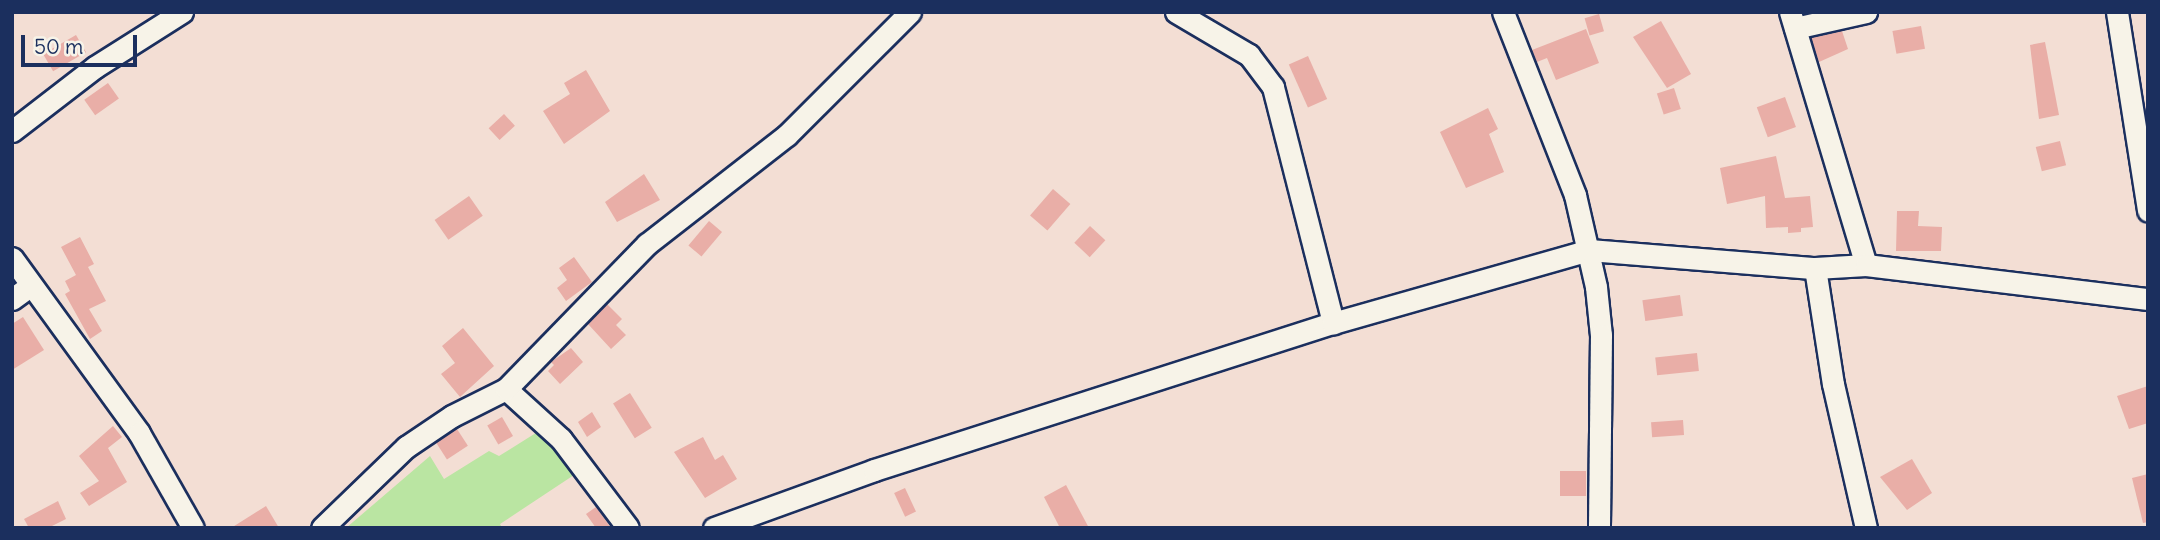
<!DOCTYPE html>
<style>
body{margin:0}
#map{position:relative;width:2160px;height:540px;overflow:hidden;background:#f3ded4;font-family:Delius,sans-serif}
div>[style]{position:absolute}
.green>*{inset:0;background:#bae5a2}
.building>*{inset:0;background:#e9aea7;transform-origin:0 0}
.roads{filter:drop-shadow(2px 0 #1b2f5e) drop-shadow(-2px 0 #1b2f5e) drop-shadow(0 2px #1b2f5e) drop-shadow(0 -2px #1b2f5e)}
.minor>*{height:21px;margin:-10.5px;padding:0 10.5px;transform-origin:10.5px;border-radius:10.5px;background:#f7f3e8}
span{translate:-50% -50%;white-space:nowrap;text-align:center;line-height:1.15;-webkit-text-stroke:5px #f7f3e8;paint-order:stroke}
.frame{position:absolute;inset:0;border:14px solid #1b2f5e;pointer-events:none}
.scale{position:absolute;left:21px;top:35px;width:116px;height:32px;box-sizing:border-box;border:4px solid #1b2f5e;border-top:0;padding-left:9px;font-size:21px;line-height:24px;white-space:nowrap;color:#1b2f5e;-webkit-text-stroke:5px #f7f3e8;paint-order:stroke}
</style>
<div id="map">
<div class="green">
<i style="clip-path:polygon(539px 431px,574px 475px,500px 524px,502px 528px,346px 528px,430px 456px,444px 479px,489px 451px,499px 456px)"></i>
</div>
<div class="building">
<i style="left:1599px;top:14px;width:18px;height:15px;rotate:74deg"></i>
<i style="clip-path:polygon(1661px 21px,1691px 74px,1667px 88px,1633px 37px)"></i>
<i style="left:1921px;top:26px;width:23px;height:29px;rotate:80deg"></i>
<i style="clip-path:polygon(1586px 29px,1599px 63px,1556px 80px,1547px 58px,1537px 62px,1532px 50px)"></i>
<i style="clip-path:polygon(1842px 31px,1848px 49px,1819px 62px,1811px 38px)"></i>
<i style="left:76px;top:35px;width:20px;height:38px;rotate:60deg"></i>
<i style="clip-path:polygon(2045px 42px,2059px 115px,2039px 119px,2030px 45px)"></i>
<i style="left:1308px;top:56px;width:47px;height:21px;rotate:66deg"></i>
<i style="clip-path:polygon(586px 70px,610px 111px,564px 144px,543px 111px,570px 94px,564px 83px)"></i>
<i style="left:108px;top:83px;width:19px;height:29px;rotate:55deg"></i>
<i style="left:1674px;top:88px;width:22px;height:18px;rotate:72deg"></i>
<i style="left:1785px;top:97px;width:32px;height:30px;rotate:70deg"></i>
<i style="clip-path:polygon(1488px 108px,1498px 129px,1489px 134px,1504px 172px,1466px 188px,1440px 132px)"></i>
<i style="left:504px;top:114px;width:16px;height:21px;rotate:47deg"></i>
<i style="left:2060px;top:141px;width:25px;height:25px;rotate:76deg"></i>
<i style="clip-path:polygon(1776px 156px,1785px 198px,1810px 196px,1813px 227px,1801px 228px,1801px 232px,1788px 233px,1788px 227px,1766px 228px,1765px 196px,1727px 204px,1720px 168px)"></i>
<i style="clip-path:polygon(644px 174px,660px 200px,617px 222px,605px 202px)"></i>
<i style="left:1053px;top:189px;width:23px;height:35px;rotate:41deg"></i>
<i style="left:469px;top:196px;width:24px;height:42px;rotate:55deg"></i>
<i style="clip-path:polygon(1897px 211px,1919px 211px,1918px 226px,1942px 227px,1941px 251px,1896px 251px)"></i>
<i style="left:709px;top:221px;width:17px;height:32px;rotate:40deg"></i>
<i style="left:1090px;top:226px;width:21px;height:23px;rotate:43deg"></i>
<i style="clip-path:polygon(80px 237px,94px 264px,88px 267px,106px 301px,89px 309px,102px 331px,90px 339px,65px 294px,70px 291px,65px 281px,76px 275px,61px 247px)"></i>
<i style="clip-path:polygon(574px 257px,592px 282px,566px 301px,557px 288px,567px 280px,559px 268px)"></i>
<i style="left:1680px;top:295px;width:21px;height:38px;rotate:82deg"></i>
<i style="clip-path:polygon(607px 304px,622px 319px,616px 325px,626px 335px,611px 349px,588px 324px)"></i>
<i style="clip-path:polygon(23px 317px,44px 350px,12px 370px,12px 324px)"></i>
<i style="clip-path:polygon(463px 328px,494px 366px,460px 397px,441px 374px,455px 363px,442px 346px)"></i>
<i style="clip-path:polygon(571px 348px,583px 362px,560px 384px,548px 371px,554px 365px,551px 362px)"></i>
<i style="left:1697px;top:353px;width:18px;height:42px;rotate:84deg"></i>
<i style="clip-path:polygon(2148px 386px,2148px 423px,2129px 429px,2117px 396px)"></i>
<i style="left:630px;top:393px;width:41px;height:20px;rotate:58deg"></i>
<i style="clip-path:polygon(592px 412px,601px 427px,587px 437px,578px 422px)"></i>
<i style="left:502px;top:417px;width:22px;height:17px;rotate:60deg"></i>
<i style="left:1683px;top:420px;width:15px;height:32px;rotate:86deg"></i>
<i style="clip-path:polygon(113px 426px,122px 437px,108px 448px,127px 482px,89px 506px,80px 493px,99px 481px,79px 456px)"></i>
<i style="left:457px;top:429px;width:20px;height:25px;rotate:57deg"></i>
<i style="clip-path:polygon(703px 437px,715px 460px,723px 455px,737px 479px,705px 498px,674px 452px)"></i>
<i style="clip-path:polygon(1912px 459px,1932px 493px,1907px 510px,1880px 477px)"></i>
<i style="left:1586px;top:471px;width:25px;height:26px;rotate:90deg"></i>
<i style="clip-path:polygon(2148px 474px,2148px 522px,2143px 523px,2132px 478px)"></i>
<i style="clip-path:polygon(1066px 485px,1089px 528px,1060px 528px,1044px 497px)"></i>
<i style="left:905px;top:488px;width:26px;height:12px;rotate:65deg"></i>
<i style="clip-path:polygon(58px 501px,66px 519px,48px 528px,29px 528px,24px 519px)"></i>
<i style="clip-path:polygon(266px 506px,279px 528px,231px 528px)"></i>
<i style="clip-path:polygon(596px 507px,611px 528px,596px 528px,586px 514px)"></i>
</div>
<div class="roads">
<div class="minor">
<i style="left:1176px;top:12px;width:85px;rotate:30.5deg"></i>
<i style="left:1249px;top:55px;width:40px;rotate:53deg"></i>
<i style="left:1273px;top:87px;width:244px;rotate:75.7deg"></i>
<i style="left:1503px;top:12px;width:197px;rotate:68.5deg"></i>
<i style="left:1575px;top:195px;width:94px;rotate:77.1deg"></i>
<i style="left:1596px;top:287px;width:48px;rotate:84.1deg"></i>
<i style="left:1601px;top:335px;width:193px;rotate:90.6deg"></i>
<i style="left:1790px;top:12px;width:264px;rotate:73.3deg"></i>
<i style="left:2117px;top:12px;width:201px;rotate:81.1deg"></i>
<i style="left:1795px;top:28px;width:73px;rotate:-12.7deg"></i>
<i style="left:12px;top:131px;width:105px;rotate:-37.6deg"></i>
<i style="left:95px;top:67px;width:103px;rotate:-32.3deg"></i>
<i style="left:12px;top:258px;width:216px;rotate:54deg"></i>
<i style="left:139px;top:433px;width:109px;rotate:60.4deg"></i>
<i style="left:1815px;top:268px;width:117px;rotate:81.2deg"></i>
<i style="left:1833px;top:384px;width:148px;rotate:77.1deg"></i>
<i style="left:12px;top:299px;width:22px;rotate:-36deg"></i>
<i style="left:506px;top:389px;width:74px;rotate:42.3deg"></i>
<i style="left:561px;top:439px;width:111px;rotate:53deg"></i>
<i style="left:322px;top:528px;width:117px;rotate:-44deg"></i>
<i style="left:406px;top:447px;width:55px;rotate:-34deg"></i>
<i style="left:452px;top:416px;width:60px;rotate:-26.6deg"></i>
<i style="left:506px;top:389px;width:202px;rotate:-45.8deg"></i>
<i style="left:647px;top:244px;width:177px;rotate:-37.9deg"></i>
<i style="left:787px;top:135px;width:174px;rotate:-45deg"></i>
<i style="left:714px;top:528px;width:170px;rotate:-19.9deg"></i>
<i style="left:874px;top:470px;width:482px;rotate:-17.8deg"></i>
<i style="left:1333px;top:323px;width:266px;rotate:-15.9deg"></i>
<i style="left:1589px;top:250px;width:227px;rotate:4.6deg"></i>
<i style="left:1815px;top:268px;width:51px;rotate:-3.4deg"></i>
<i style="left:1866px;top:265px;width:284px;rotate:6.9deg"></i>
</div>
</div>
<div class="frame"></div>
<div class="scale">50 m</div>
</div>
